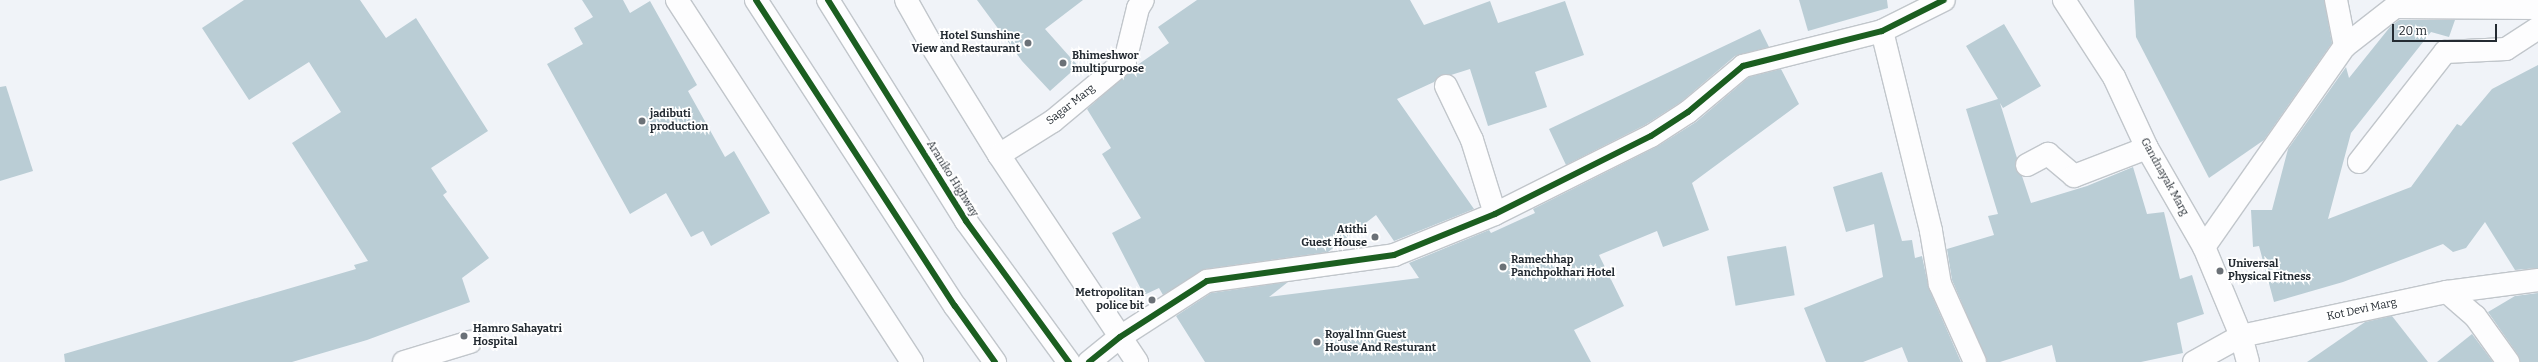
<!DOCTYPE html>
<style>
body{margin:0}
#map{position:relative;width:2538px;height:362px;overflow:hidden;background:#f0f3f8;font-family:Bitter,serif}
div>[style]{position:absolute}
.building>*{inset:0;background:#bacdd5;transform-origin:0 0}
.roads{filter:drop-shadow(1px 0 #c1c6cb) drop-shadow(-1px 0 #c1c6cb) drop-shadow(0 1px #c1c6cb) drop-shadow(0 -1px #c1c6cb)}
.minor>*{height:22px;margin:-11px;padding:0 11px;transform-origin:11px;border-radius:11px;background:#fdfdfe}
.highway>*{height:22px;margin:-11px;padding:0 11px;transform-origin:11px;border-radius:11px;background:#fdfdfe}
.cycleway>*{height:6px;margin:-3px;padding:0 3px;transform-origin:3px;border-radius:3px;background:#1b5e20}
.dots>*{width:11px;height:11px;translate:-50% -50%;box-sizing:border-box;border:2px solid #fff;border-radius:50%}
span{translate:-50% -50%;white-space:nowrap;text-align:center;line-height:1.15;-webkit-text-stroke:3.5px #fff;paint-order:stroke}
.poi-label{font-size:11px;color:#242b32;font-weight:700}
.right{translate:-100% -50%;text-align:right}
.left{translate:0 -50%;text-align:left}
.street-label{font-size:11px;color:#242b32}
.scale{position:absolute;left:2392px;top:24px;width:105px;height:18px;box-sizing:border-box;border:2px solid #242b32;border-top:0;padding-left:5px;font-size:12px;line-height:14px;white-space:nowrap;color:#242b32;-webkit-text-stroke:3px #fff;paint-order:stroke}
</style>
<div id="map">
<div class="building">
<i style="clip-path:polygon(244px 0,360px 0,386px 38px,416px 18px,488px 131px,431px 168px,447px 192px,443px 195px,489px 258px,462px 278px,470px 302px,367px 340px,292px 362px,65px 362px,64px 354px,356px 269px,354px 265px,368px 261px,292px 143px,341px 112px,309px 62px,249px 100px,202px 28px)"></i>
<i style="clip-path:polygon(582px 0,623px 0,630px 13px,650px 1px,697px 85px,688px 91px,725px 157px,734px 151px,770px 213px,711px 246px,703px 231px,691px 237px,666px 193px,630px 214px,547px 64px,583px 44px,574px 28px,593px 17px)"></i>
<i style="clip-path:polygon(977px 0,1083px 0,1045px 29px,1078px 66px,1050px 91px,1022px 61px)"></i>
<i style="clip-path:polygon(1197px 0,1410px 0,1424px 25px,1490px 1px,1498px 23px,1565px 1px,1584px 55px,1535px 72px,1547px 107px,1488px 126px,1470px 69px,1451px 75px,1441px 75px,1434px 82px,1397px 99px,1474px 209px,1394px 241px,1376px 215px,1328px 252px,1205px 269px,1163px 295px,1159px 288px,1144px 295px,1112px 233px,1141px 218px,1102px 154px,1111px 148px,1087px 109px,1136px 66px,1169px 43px,1158px 27px)"></i>
<i style="clip-path:polygon(1799px 0,1887px 0,1888px 8px,1808px 31px)"></i>
<i style="clip-path:polygon(2134px 0,2324px 0,2332px 43px,2264px 140px,2209px 178px,2136px 37px)"></i>
<i style="clip-path:polygon(2399px 20px,2455px 20px,2449px 37px,2431px 32px,2351px 133px,2328px 219px,2411px 187px,2457px 124px,2461px 126px,2492px 89px,2538px 65px,2538px 268px,2515px 270px,2485px 222px,2466px 248px,2453px 252px,2443px 244px,2343px 282px,2274px 302px,2259px 246px,2253px 247px,2251px 210px,2272px 210px,2288px 149px,2346px 67px,2349px 78px,2390px 27px)"></i>
<i style="clip-path:polygon(2004px 24px,2041px 86px,2003px 108px,2000px 103px,2017px 158px,2016px 170px,2022px 176px,2031px 203px,2087px 186px,2133px 167px,2147px 214px,2164px 212px,2180px 279px,2192px 275px,2204px 314px,2177px 323px,2183px 353px,2141px 362px,2056px 362px,2052px 345px,2000px 362px,1987px 362px,1952px 280px,1947px 249px,1994px 235px,1988px 216px,1998px 214px,1966px 109px,1998px 99px,1966px 46px)"></i>
<i style="clip-path:polygon(1760px 29px,1769px 47px,1735px 56px,1681px 102px,1645px 125px,1566px 165px,1549px 129px)"></i>
<i style="clip-path:polygon(1781px 69px,1799px 104px,1692px 183px,1709px 230px,1663px 247px,1657px 231px,1599px 255px,1624px 306px,1574px 330px,1591px 362px,1205px 362px,1176px 316px,1211px 293px,1288px 282px,1269px 297px,1419px 278px,1409px 263px,1489px 230px,1491px 233px,1535px 213px,1533px 209px,1658px 146px,1696px 122px,1749px 77px)"></i>
<i style="clip-path:polygon(6px 86px,33px 171px,0 181px,0 87px)"></i>
<i style="clip-path:polygon(1882px 172px,1902px 241px,1912px 240px,1915px 258px,1922px 256px,1929px 289px,1961px 362px,1908px 362px,1902px 347px,1863px 362px,1826px 362px,1804px 308px,1883px 277px,1874px 224px,1846px 232px,1833px 187px)"></i>
<i style="left:1786px;top:246px;width:50px;height:60px;rotate:80deg"></i>
<i style="clip-path:polygon(2538px 293px,2538px 362px,2520px 362px,2518px 355px,2488px 312px,2515px 296px)"></i>
<i style="clip-path:polygon(2392px 316px,2428px 362px,2307px 362px,2365px 322px)"></i>
<i style="clip-path:polygon(2472px 334px,2493px 362px,2437px 362px)"></i>
</div>
<div class="roads">
<div class="minor">
<i style="left:677px;top:0;width:432px;rotate:57deg"></i>
<i style="left:906px;top:0;width:55px;rotate:60.6deg"></i>
<i style="left:933px;top:48px;width:126px;rotate:58.3deg"></i>
<i style="left:999px;top:155px;width:249px;rotate:56.3deg"></i>
<i style="left:2064px;top:0;width:92px;rotate:57deg"></i>
<i style="left:2114px;top:77px;width:78px;rotate:65.1deg"></i>
<i style="left:2147px;top:148px;width:114px;rotate:60.1deg"></i>
<i style="left:2204px;top:247px;width:96px;rotate:67.4deg"></i>
<i style="left:2241px;top:336px;width:27px;rotate:75deg"></i>
<i style="left:2336px;top:0;width:47px;rotate:78.9deg"></i>
<i style="left:1882px;top:31px;width:206px;rotate:76.2deg"></i>
<i style="left:1931px;top:231px;width:54px;rotate:80.4deg"></i>
<i style="left:1940px;top:284px;width:85px;rotate:65.8deg"></i>
<i style="left:1446px;top:86px;width:60px;rotate:64.3deg"></i>
<i style="left:1472px;top:140px;width:77px;rotate:72.7deg"></i>
<i style="left:999px;top:155px;width:64px;rotate:-32.2deg"></i>
<i style="left:1053px;top:121px;width:94px;rotate:-39.8deg"></i>
<i style="left:1125px;top:61px;width:55px;rotate:-76.2deg"></i>
<i style="left:1138px;top:8px;width:9px;rotate:-58deg"></i>
<i style="left:2359px;top:162px;width:140px;rotate:-52deg"></i>
<i style="left:2445px;top:52px;width:61px;rotate:-2.8deg"></i>
<i style="left:2506px;top:49px;width:38px;rotate:-33deg"></i>
<i style="left:2027px;top:165px;width:24px;rotate:-28deg"></i>
<i style="left:2048px;top:154px;width:34px;rotate:40deg"></i>
<i style="left:2074px;top:176px;width:78px;rotate:-21deg"></i>
<i style="left:2204px;top:247px;width:246px;rotate:-55deg"></i>
<i style="left:2345px;top:46px;width:63px;rotate:-38deg"></i>
<i style="left:2395px;top:7px;width:143px;rotate:0.4deg"></i>
<i style="left:2447px;top:292px;width:37px;rotate:41deg"></i>
<i style="left:2475px;top:316px;width:57px;rotate:54.3deg"></i>
<i style="left:404px;top:362px;width:69px;rotate:-16.9deg"></i>
<i style="left:1089px;top:362px;width:40px;rotate:-39deg"></i>
<i style="left:1120px;top:337px;width:103px;rotate:-32.8deg"></i>
<i style="left:1207px;top:281px;width:189px;rotate:-7.9deg"></i>
<i style="left:1394px;top:255px;width:109px;rotate:-22.1deg"></i>
<i style="left:1495px;top:214px;width:174px;rotate:-26.6deg"></i>
<i style="left:1651px;top:136px;width:44px;rotate:-33deg"></i>
<i style="left:1688px;top:112px;width:72px;rotate:-39.9deg"></i>
<i style="left:1743px;top:66px;width:143px;rotate:-14.1deg"></i>
<i style="left:1882px;top:31px;width:69px;rotate:-26.6deg"></i>
<i style="left:2194px;top:362px;width:54px;rotate:-29deg"></i>
<i style="left:2241px;top:336px;width:211px;rotate:-12.1deg"></i>
<i style="left:2447px;top:292px;width:92px;rotate:-7.5deg"></i>
</div>
<div class="highway">
<i style="left:756px;top:0;width:365px;rotate:57deg"></i>
<i style="left:955px;top:306px;width:69px;rotate:54.5deg"></i>
<i style="left:828px;top:0;width:261px;rotate:58deg"></i>
<i style="left:966px;top:221px;width:175px;rotate:53.9deg"></i>
</div>
</div>
<div class="cycleway">
<i style="left:756px;top:0;width:365px;rotate:57deg"></i>
<i style="left:955px;top:306px;width:69px;rotate:54.5deg"></i>
<i style="left:828px;top:0;width:261px;rotate:58deg"></i>
<i style="left:966px;top:221px;width:175px;rotate:53.9deg"></i>
<i style="left:1089px;top:362px;width:40px;rotate:-39deg"></i>
<i style="left:1120px;top:337px;width:103px;rotate:-32.8deg"></i>
<i style="left:1207px;top:281px;width:189px;rotate:-7.9deg"></i>
<i style="left:1394px;top:255px;width:109px;rotate:-22.1deg"></i>
<i style="left:1495px;top:214px;width:174px;rotate:-26.6deg"></i>
<i style="left:1651px;top:136px;width:44px;rotate:-33deg"></i>
<i style="left:1688px;top:112px;width:72px;rotate:-39.9deg"></i>
<i style="left:1743px;top:66px;width:143px;rotate:-14.1deg"></i>
<i style="left:1882px;top:31px;width:69px;rotate:-26.6deg"></i>
</div>
<div class="dots">
<i style="left:1028px;top:43px;background:#6b7177"></i>
<i style="left:1063px;top:63px;background:#6b7177"></i>
<i style="left:642px;top:121px;background:#6b7177"></i>
<i style="left:1375px;top:237px;background:#6b7177"></i>
<i style="left:1503px;top:267px;background:#6b7177"></i>
<i style="left:2220px;top:271px;background:#6b7177"></i>
<i style="left:1152px;top:300px;background:#6b7177"></i>
<i style="left:464px;top:336px;background:#6b7177"></i>
<i style="left:1317px;top:342px;background:#6b7177"></i>
</div>
<div class="poi-label">
<span class="right" style="left:1020px;top:43px">Hotel Sunshine<br>View and Restaurant</span>
<span class="left" style="left:1072px;top:63px">Bhimeshwor<br>multipurpose</span>
<span class="left" style="left:650px;top:121px">jadibuti<br>production</span>
<span class="right" style="left:1367px;top:237px">Atithi<br>Guest House</span>
<span class="left" style="left:1511px;top:267px">Ramechhap<br>Panchpokhari Hotel</span>
<span class="left" style="left:2228px;top:271px">Universal<br>Physical Fitness</span>
<span class="right" style="left:1144px;top:300px">Metropolitan<br>police bit</span>
<span class="left" style="left:473px;top:336px">Hamro Sahayatri<br>Hospital</span>
<span class="left" style="left:1325px;top:342px">Royal Inn Guest<br>House And Resturant</span>
</div>
<div class="street-label">
<span style="left:1071px;top:105px;rotate:-38deg">Sagar Marg</span>
<span style="left:2164px;top:177px;rotate:61deg">Gandnayak Marg</span>
<span style="left:952px;top:179px;rotate:58deg">Araniko Highway</span>
<span style="left:2362px;top:310px;rotate:-12deg">Kot Devi Marg</span>
</div>
<div class="scale">20 m</div>
</div>
